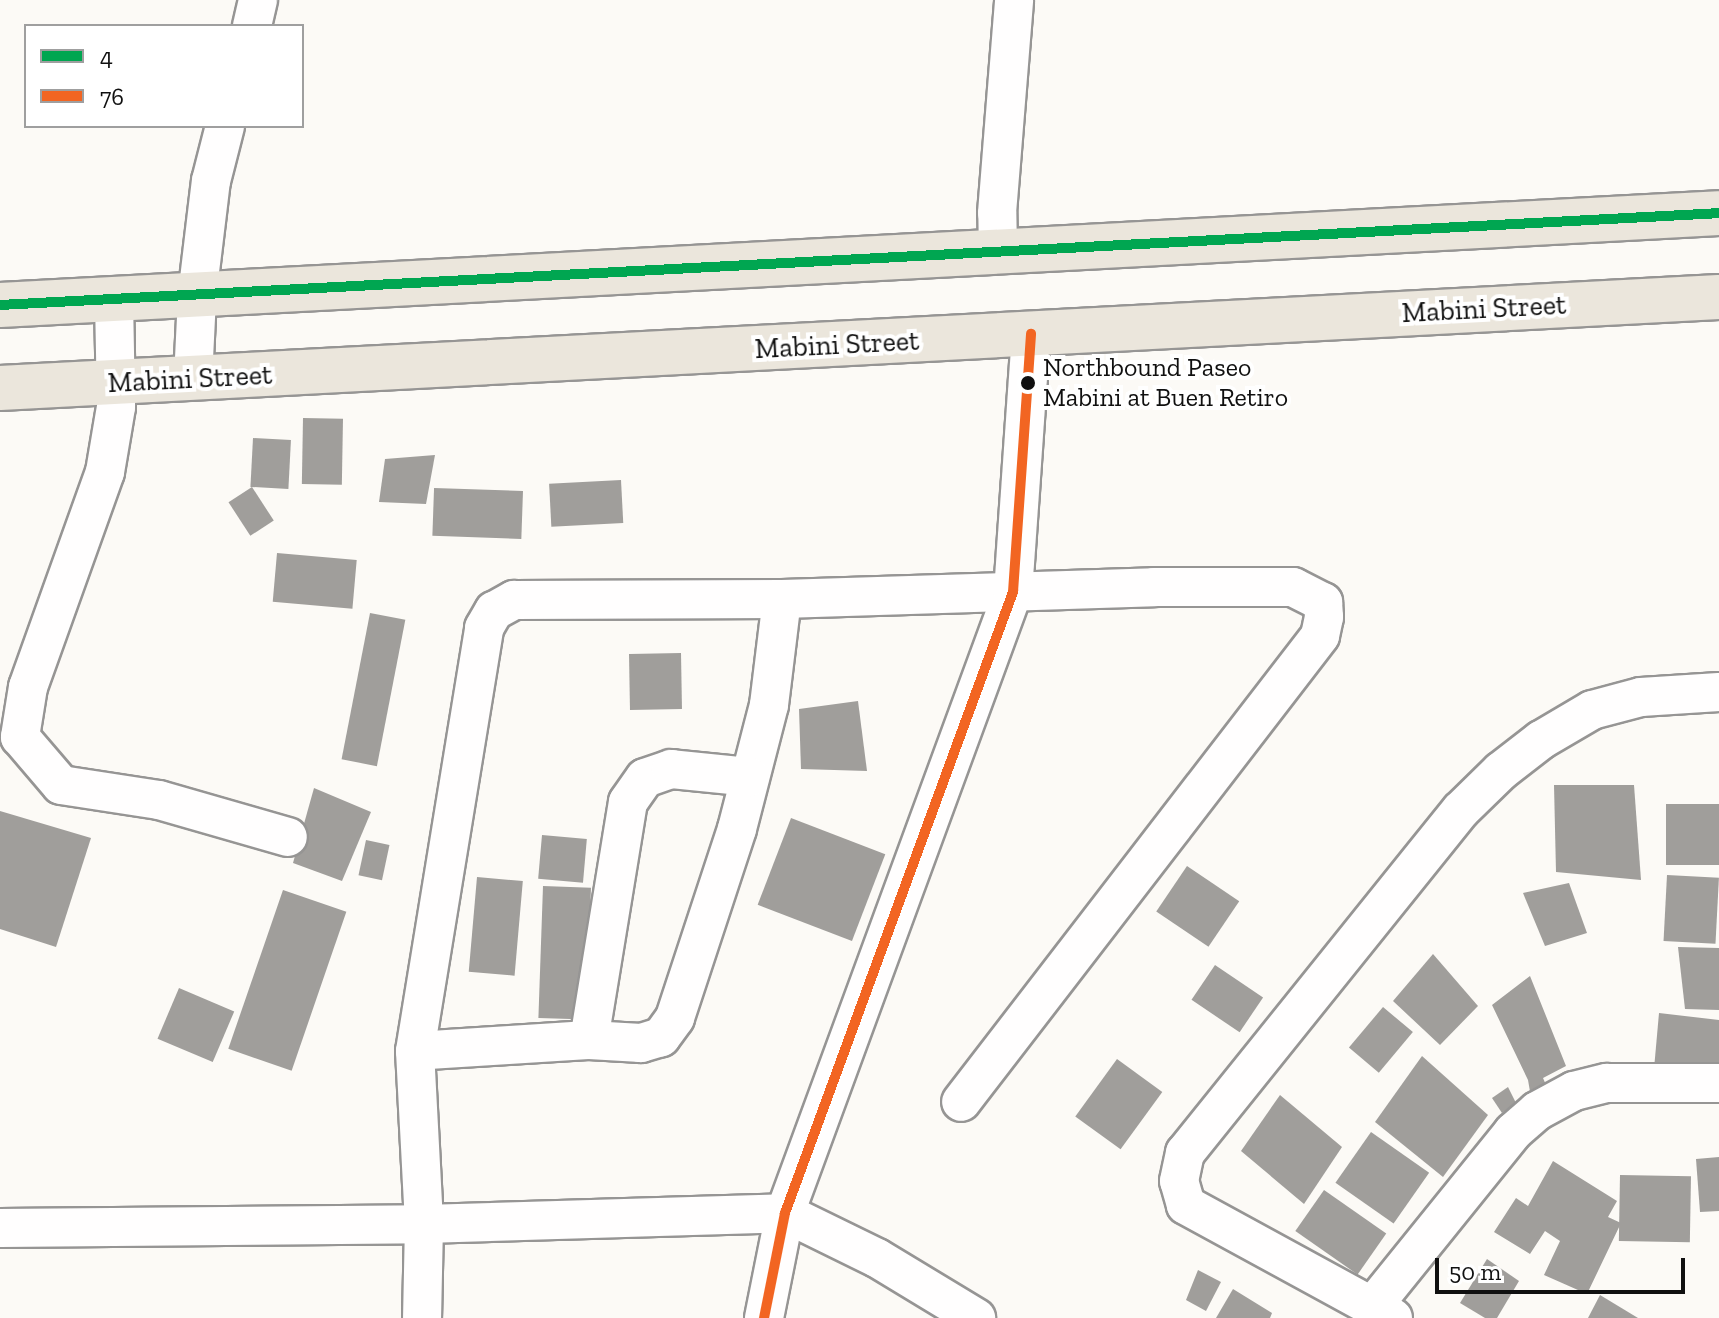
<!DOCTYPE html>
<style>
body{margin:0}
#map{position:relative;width:1719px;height:1318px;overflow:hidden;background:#fcfaf6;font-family:"Zilla Slab",serif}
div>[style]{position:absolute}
.building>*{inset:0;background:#a09e9b;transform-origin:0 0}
.roads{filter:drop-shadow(2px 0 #969594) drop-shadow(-2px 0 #969594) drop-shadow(0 2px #969594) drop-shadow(0 -2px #969594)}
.minor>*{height:38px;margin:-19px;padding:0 19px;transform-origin:19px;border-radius:19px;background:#fffefe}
.major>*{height:44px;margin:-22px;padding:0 22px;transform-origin:22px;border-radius:22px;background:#ebe6dc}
.bus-1>*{height:10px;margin:-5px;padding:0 5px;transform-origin:5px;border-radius:5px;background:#00a651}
.bus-2>*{height:10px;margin:-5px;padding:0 5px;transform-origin:5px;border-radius:5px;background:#f26522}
.dots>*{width:22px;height:22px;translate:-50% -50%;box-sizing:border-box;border:4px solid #fff;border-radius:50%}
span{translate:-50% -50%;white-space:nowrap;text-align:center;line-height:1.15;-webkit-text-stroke:8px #fff;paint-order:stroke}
.bus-label{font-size:26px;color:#101010}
.left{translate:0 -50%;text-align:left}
.street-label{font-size:28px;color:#101010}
.legend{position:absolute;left:24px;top:24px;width:280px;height:104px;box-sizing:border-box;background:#fff;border:2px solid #9f9f9f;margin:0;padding:10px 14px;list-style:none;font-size:24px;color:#101010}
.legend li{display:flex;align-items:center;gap:16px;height:40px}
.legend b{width:40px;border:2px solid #9f9f9f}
.scale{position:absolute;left:1435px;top:1258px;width:250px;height:36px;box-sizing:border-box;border:4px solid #101010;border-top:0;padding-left:10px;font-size:24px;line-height:28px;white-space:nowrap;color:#101010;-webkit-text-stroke:6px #fff;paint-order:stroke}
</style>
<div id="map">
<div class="building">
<i style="left:303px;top:418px;width:40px;height:66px;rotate:1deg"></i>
<i style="left:253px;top:438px;width:38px;height:49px;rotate:3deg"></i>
<i style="clip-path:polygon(435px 455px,426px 504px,379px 502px,385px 459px)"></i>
<i style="left:621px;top:480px;width:43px;height:72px;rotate:87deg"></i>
<i style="left:252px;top:487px;width:40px;height:28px;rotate:57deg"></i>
<i style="left:523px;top:491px;width:48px;height:89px;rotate:92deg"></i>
<i style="left:277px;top:553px;width:80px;height:49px;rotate:5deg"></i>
<i style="left:370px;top:613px;width:36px;height:149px;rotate:11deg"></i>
<i style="left:681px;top:653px;width:56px;height:52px;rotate:89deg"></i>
<i style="clip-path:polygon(858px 701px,867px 771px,801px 769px,799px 709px)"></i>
<i style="clip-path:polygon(1554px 785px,1634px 785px,1641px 880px,1556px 872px)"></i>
<i style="clip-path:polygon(314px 788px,371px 812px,342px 881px,293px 863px)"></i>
<i style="left:1719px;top:804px;width:61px;height:53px;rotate:90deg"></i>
<i style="clip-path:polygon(0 811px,91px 838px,56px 947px,0 929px)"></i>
<i style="left:791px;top:818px;width:101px;height:93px;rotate:21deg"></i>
<i style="left:542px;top:835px;width:45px;height:44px;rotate:5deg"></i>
<i style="left:366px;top:840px;width:24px;height:36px;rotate:12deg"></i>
<i style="left:1187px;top:866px;width:63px;height:55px;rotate:34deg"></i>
<i style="left:1667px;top:875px;width:52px;height:66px;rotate:3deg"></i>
<i style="left:477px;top:877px;width:46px;height:95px;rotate:5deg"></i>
<i style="clip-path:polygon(1569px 883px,1587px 933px,1545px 946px,1523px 893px)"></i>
<i style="left:543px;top:886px;width:48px;height:132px;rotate:2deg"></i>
<i style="left:283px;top:890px;width:67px;height:168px;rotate:19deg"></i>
<i style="clip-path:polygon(1678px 947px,1719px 948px,1719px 1010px,1685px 1009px)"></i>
<i style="clip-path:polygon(1433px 954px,1478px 1006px,1440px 1045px,1393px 1001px)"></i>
<i style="left:1215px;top:965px;width:58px;height:42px;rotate:34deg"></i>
<i style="clip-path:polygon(1530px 976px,1566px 1066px,1543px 1078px,1550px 1094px,1532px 1103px,1528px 1080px,1492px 1005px)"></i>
<i style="left:179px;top:988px;width:60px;height:55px;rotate:23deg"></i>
<i style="left:1383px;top:1007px;width:39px;height:53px;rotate:40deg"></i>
<i style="clip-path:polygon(1659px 1013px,1719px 1020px,1719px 1071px,1654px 1069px)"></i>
<i style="clip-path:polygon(1422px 1056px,1488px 1115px,1443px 1177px,1375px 1122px)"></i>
<i style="left:1117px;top:1059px;width:56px;height:71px;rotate:36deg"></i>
<i style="clip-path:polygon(1508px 1087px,1516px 1103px,1502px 1113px,1492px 1098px)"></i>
<i style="clip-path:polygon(1280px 1095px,1342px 1147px,1304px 1204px,1241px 1151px)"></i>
<i style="left:1371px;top:1132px;width:71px;height:62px;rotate:35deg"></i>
<i style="clip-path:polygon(1719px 1157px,1719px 1211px,1700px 1212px,1696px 1159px)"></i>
<i style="clip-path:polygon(1553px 1161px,1617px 1201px,1608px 1217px,1621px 1223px,1587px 1294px,1544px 1275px,1560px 1241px,1545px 1231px,1530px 1254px,1494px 1232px,1516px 1198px,1528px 1206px)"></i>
<i style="left:1620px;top:1175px;width:71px;height:66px;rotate:1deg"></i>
<i style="left:1324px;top:1190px;width:76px;height:50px;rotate:35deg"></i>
<i style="clip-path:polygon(1487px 1259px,1519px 1281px,1497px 1318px,1485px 1318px,1460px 1303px)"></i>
<i style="clip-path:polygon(1198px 1270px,1221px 1282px,1206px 1311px,1186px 1300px)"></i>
<i style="clip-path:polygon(1233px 1289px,1272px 1313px,1270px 1318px,1216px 1318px)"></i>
<i style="clip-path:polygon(1600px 1295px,1638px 1318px,1588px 1318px)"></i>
</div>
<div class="roads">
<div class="minor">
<i style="left:252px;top:26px;width:27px;rotate:-77deg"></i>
<i style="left:998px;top:252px;width:39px;rotate:-91deg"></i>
<i style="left:997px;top:213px;width:214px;rotate:-85.4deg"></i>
<i style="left:114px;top:300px;width:107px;rotate:88.9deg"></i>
<i style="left:116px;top:407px;width:66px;rotate:99.6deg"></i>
<i style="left:105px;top:472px;width:228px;rotate:109.7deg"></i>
<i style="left:28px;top:687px;width:51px;rotate:99.1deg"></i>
<i style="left:20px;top:737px;width:63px;rotate:49.5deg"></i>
<i style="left:61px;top:785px;width:99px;rotate:8.7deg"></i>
<i style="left:159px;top:800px;width:134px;rotate:16deg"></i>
<i style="left:193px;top:379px;width:83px;rotate:-87.2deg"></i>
<i style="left:197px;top:296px;width:116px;rotate:-83.1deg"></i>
<i style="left:211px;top:181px;width:57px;rotate:-75.7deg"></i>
<i style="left:782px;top:599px;width:107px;rotate:97deg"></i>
<i style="left:769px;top:705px;width:128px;rotate:104.5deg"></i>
<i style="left:737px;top:829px;width:199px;rotate:108.2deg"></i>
<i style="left:675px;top:1018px;width:24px;rotate:126deg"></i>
<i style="left:661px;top:1037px;width:21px;rotate:163deg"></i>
<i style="left:641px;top:1043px;width:52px;rotate:-176.7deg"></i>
<i style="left:589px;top:1040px;width:174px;rotate:176.4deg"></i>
<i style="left:415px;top:1051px;width:429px;rotate:-80.7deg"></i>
<i style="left:484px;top:628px;width:20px;rotate:-60deg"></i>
<i style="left:494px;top:611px;width:23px;rotate:-29deg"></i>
<i style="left:514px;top:600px;width:268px;rotate:-0.2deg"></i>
<i style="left:782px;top:599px;width:372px;rotate:-1.8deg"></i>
<i style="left:1154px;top:587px;width:139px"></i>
<i style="left:1293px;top:587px;width:34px;rotate:27deg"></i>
<i style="left:1323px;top:602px;width:15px;rotate:86deg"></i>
<i style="left:1324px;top:617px;width:19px;rotate:102deg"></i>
<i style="left:1320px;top:636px;width:588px;rotate:127.61deg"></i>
<i style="left:589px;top:1040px;width:241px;rotate:-80.7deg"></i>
<i style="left:628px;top:802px;width:29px;rotate:-55deg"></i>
<i style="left:645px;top:778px;width:28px;rotate:-19deg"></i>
<i style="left:671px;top:769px;width:79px;rotate:5.8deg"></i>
<i style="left:415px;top:1051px;width:173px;rotate:87deg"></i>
<i style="left:424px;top:1224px;width:94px;rotate:91.2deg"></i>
<i style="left:0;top:1228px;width:424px;rotate:-0.5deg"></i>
<i style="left:424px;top:1224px;width:361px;rotate:-1.7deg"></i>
<i style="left:785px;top:1213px;width:102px;rotate:26.1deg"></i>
<i style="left:877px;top:1258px;width:116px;rotate:31.2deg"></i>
<i style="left:1372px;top:1307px;width:225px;rotate:-51.1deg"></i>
<i style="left:1513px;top:1132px;width:32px;rotate:-41deg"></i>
<i style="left:1537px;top:1111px;width:42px;rotate:-28.4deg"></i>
<i style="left:1574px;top:1091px;width:34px;rotate:-14deg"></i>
<i style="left:1607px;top:1083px;width:112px"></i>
<i style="left:764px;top:1318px;width:107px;rotate:-78.7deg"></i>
<i style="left:785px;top:1213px;width:662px;rotate:-69.84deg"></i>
<i style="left:1013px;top:592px;width:259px;rotate:-86deg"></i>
<i style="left:1393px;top:1318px;width:236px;rotate:-151.4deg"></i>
<i style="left:1186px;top:1205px;width:25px;rotate:-106deg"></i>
<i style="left:1179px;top:1181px;width:29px;rotate:-78deg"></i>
<i style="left:1185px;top:1153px;width:440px;rotate:-51.2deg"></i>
<i style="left:1461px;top:810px;width:56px;rotate:-44.3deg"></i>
<i style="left:1501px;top:771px;width:51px;rotate:-37.8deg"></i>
<i style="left:1541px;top:740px;width:59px;rotate:-30.5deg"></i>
<i style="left:1592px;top:710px;width:51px;rotate:-14.9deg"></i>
<i style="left:1641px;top:697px;width:78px;rotate:-3.7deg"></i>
</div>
<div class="major">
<i style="left:0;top:305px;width:1721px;rotate:-3.06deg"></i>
<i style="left:0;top:388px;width:1721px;rotate:-3.03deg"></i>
</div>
</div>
<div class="bus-1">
<i style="left:0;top:305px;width:1721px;rotate:-3.06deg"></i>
</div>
<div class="bus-2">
<i style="left:764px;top:1318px;width:107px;rotate:-78.7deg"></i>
<i style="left:785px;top:1213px;width:662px;rotate:-69.84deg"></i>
<i style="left:1013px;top:592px;width:259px;rotate:-86deg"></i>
</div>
<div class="dots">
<i style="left:1028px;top:383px;background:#101010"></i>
</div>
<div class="bus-label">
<span class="left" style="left:1043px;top:383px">Northbound Paseo<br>Mabini at Buen Retiro</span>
</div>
<div class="street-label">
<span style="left:1484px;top:309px;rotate:-3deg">Mabini Street</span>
<span style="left:837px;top:345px;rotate:-3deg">Mabini Street</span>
<span style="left:190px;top:379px;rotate:-3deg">Mabini Street</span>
</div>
<ul class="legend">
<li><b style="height:10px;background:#00a651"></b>4</li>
<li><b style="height:10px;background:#f26522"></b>76</li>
</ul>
<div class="scale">50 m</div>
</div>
